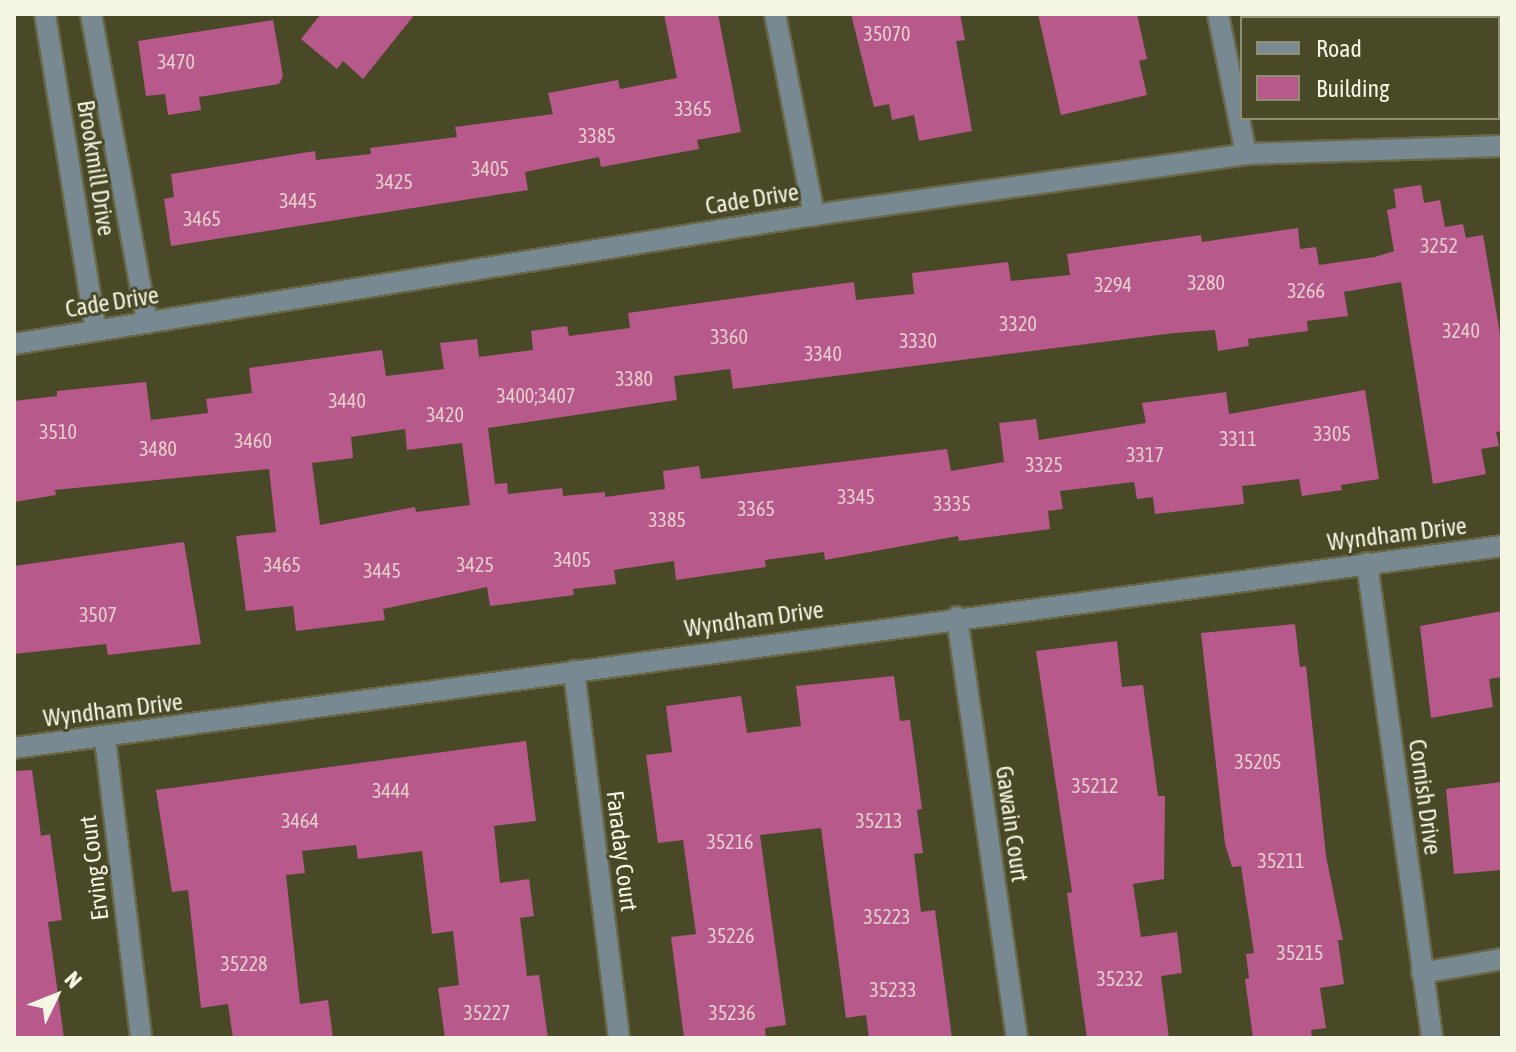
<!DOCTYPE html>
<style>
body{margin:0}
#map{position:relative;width:1516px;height:1052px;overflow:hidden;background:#494928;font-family:"Asap Condensed",sans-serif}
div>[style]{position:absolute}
.building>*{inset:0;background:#b7598b}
.roads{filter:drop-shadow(2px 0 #686849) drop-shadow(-2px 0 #686849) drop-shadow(0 2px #686849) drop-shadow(0 -2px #686849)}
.minor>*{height:20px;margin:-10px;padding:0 10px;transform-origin:10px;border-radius:10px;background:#798991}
span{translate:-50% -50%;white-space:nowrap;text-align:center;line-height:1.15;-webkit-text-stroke:6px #494928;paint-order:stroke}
.number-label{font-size:20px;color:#e5cecc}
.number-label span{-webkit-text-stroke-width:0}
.street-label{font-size:24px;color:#f4f5e2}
.frame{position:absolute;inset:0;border:16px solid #f4f5e2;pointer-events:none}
.legend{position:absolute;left:1240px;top:16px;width:260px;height:104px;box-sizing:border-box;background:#494928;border:2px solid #8d8e72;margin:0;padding:10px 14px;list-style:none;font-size:24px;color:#f4f5e2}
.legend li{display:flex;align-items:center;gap:16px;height:40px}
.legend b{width:40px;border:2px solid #8d8e72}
.north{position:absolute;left:16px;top:956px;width:80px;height:80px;-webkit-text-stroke:6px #494928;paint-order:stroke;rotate:47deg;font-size:22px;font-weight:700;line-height:32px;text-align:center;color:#f4f5e2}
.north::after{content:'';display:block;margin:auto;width:28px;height:36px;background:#f4f5e2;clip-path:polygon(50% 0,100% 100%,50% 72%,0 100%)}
</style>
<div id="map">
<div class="building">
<i style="clip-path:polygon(321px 14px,415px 14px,363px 79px,343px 61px,337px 69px,301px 39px)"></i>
<i style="clip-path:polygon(664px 14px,718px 14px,741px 132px,697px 140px,699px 149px,601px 167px,599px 157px,525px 172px,528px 190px,171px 246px,164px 199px,174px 197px,171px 174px,315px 151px,316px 160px,371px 154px,370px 148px,457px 137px,455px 127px,553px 114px,548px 93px,618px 80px,620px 89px,677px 78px)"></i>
<i style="clip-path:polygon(851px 14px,960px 14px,965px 40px,956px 41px,972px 131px,919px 141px,914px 115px,892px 120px,889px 104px,874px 107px)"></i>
<i style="clip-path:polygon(1038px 14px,1137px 14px,1147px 59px,1139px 61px,1147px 95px,1061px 115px)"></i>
<i style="clip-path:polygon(273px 20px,283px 76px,279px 84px,199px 97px,201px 110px,168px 115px,165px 94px,146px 96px,138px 41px)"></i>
<i style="clip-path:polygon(evenodd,1421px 185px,1424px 203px,1440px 200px,1445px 227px,1463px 224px,1466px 238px,1483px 235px,1502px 345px,1502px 431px,1496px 432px,1499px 446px,1481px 449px,1486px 474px,1433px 484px,1401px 282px,1344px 292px,1348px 316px,1307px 321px,1308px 331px,1248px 339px,1249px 346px,1218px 351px,1215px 330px,1174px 333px,733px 389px,730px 369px,674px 376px,677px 400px,488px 428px,495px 484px,507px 483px,508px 494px,562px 488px,563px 496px,605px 492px,605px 497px,665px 489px,663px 471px,699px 466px,701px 479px,947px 449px,951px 471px,1004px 462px,999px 423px,1036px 419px,1039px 440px,1146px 423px,1142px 403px,1226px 392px,1229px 414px,1365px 390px,1379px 479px,1341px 485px,1342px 490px,1302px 496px,1299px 479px,1242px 486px,1244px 504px,1155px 514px,1153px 497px,1137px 499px,1134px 482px,1060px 491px,1063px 509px,1048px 511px,1050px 529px,959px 541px,958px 536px,825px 560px,824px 552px,765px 560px,766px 567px,676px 580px,674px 561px,614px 570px,616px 584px,573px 589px,574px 595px,490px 606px,487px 587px,383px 609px,385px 620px,296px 631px,293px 606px,246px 611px,236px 536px,276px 532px,269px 469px,55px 490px,56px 495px,14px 502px,14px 401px,57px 396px,57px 391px,146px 382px,151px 420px,208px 413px,206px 399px,252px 393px,249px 368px,382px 350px,386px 376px,444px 369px,440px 343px,477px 339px,479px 357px,533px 350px,531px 331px,567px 326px,569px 336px,630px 328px,628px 313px,854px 282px,856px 300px,914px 294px,912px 273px,1008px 262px,1011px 281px,1070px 275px,1067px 254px,1201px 235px,1202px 242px,1298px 228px,1300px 249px,1316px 247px,1319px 265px,1375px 257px,1394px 251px,1387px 210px,1396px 208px,1394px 189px,1421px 185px,405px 429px,407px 450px,462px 443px,470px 505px,416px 512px,415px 507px,320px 525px,312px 463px,353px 458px,351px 437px,405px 429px)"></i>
<i style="clip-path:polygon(184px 542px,201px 644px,108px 655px,106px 644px,14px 654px,14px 566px)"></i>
<i style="clip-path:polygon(1502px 611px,1502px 677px,1489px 679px,1493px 707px,1431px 718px,1420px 626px)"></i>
<i style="clip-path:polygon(1295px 624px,1300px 667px,1306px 666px,1326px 856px,1343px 940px,1338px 940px,1344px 984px,1320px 988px,1326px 1028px,1311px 1030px,1312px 1038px,1253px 1038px,1245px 979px,1249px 978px,1246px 954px,1254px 953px,1241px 866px,1232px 867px,1225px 844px,1201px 633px)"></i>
<i style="clip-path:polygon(1117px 641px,1122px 687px,1143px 685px,1158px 796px,1165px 796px,1164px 879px,1133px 884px,1141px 937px,1177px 932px,1182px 973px,1161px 976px,1169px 1038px,1087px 1038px,1074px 945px,1067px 893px,1072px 892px,1036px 651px)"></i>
<i style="clip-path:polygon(894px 676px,900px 721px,910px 720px,922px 809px,917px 810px,923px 853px,914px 854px,921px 912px,935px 910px,952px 1038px,869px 1038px,866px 1015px,846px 1018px,821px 828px,760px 835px,786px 1025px,765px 1028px,766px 1038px,684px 1038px,671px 937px,696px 934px,683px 840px,658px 843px,646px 755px,672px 752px,666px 706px,741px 696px,747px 733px,801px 726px,796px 686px)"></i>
<i style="clip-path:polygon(526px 741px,536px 821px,494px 826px,500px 883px,529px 879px,534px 916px,520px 918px,527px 976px,539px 975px,548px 1038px,445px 1038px,438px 988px,459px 985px,453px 931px,432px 934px,422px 851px,358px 859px,356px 845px,302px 851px,305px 873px,286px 875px,300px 1004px,328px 1000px,333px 1038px,233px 1038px,228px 1004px,201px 1008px,188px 890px,172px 892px,156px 790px)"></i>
<i style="clip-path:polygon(32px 770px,41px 836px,50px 834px,62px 920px,48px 922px,64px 1038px,14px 1038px,14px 771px)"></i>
<i style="clip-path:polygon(1502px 782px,1502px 870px,1454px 874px,1446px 789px)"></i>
</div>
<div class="roads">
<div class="minor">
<i style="left:45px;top:14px;width:321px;rotate:80.9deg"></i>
<i style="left:91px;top:14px;width:314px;rotate:79.7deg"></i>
<i style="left:775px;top:14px;width:205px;rotate:79deg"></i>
<i style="left:1218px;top:14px;width:143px;rotate:78.7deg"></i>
<i style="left:14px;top:344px;width:810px;rotate:-9.16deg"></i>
<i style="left:814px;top:215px;width:436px;rotate:-8deg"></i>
<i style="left:1246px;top:154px;width:256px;rotate:-1.8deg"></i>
<i style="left:1367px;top:563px;width:479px;rotate:82.2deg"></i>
<i style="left:957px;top:617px;width:425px;rotate:81.9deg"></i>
<i style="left:574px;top:671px;width:370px;rotate:83deg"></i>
<i style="left:105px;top:739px;width:301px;rotate:83.1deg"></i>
<i style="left:14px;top:748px;width:1502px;rotate:-7.73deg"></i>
<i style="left:1422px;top:973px;width:81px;rotate:-9.9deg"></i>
</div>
</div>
<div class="number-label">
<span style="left:887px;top:33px">35070</span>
<span style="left:176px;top:61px">3470</span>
<span style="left:693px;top:108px">3365</span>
<span style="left:597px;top:135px">3385</span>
<span style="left:490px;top:168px">3405</span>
<span style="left:394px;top:181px">3425</span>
<span style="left:298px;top:200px">3445</span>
<span style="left:202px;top:218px">3465</span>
<span style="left:1439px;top:245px">3252</span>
<span style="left:1206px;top:282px">3280</span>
<span style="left:1113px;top:284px">3294</span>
<span style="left:1306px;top:290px">3266</span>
<span style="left:1018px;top:323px">3320</span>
<span style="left:1461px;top:330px">3240</span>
<span style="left:729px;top:336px">3360</span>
<span style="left:918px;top:340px">3330</span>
<span style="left:823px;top:353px">3340</span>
<span style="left:634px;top:378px">3380</span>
<span style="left:536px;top:395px">3400;3407</span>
<span style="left:347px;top:400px">3440</span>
<span style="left:445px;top:414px">3420</span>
<span style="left:58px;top:431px">3510</span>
<span style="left:1332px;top:433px">3305</span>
<span style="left:1238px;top:438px">3311</span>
<span style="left:253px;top:440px">3460</span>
<span style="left:158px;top:448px">3480</span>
<span style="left:1145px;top:454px">3317</span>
<span style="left:1044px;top:464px">3325</span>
<span style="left:856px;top:496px">3345</span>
<span style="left:952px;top:503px">3335</span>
<span style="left:756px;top:508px">3365</span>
<span style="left:667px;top:519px">3385</span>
<span style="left:572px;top:559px">3405</span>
<span style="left:282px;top:564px">3465</span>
<span style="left:475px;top:564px">3425</span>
<span style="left:382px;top:570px">3445</span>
<span style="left:98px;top:614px">3507</span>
<span style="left:1258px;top:761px">35205</span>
<span style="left:1095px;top:785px">35212</span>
<span style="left:391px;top:790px">3444</span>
<span style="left:300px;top:820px">3464</span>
<span style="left:879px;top:820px">35213</span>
<span style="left:730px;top:841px">35216</span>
<span style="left:1281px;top:860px">35211</span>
<span style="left:887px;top:916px">35223</span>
<span style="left:731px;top:935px">35226</span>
<span style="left:1300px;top:952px">35215</span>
<span style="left:244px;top:963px">35228</span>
<span style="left:1120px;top:978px">35232</span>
<span style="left:893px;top:989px">35233</span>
<span style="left:487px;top:1012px">35227</span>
<span style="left:732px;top:1012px">35236</span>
</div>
<div class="street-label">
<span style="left:96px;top:168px;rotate:81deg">Brookmill Drive</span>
<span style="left:752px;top:199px;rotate:-9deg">Cade Drive</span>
<span style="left:112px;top:302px;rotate:-9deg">Cade Drive</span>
<span style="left:1397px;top:534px;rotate:-7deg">Wyndham Drive</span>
<span style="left:754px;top:619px;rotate:-8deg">Wyndham Drive</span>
<span style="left:113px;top:710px;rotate:-7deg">Wyndham Drive</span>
<span style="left:1425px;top:797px;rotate:82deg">Cornish Drive</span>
<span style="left:1012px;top:824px;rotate:82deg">Gawain Court</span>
<span style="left:622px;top:851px;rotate:83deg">Faraday Court</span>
<span style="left:94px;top:868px;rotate:-97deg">Erving Court</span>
</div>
<div class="frame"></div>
<ul class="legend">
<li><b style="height:10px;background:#798991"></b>Road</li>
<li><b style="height:22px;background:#b7598b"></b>Building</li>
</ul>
<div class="north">N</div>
</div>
